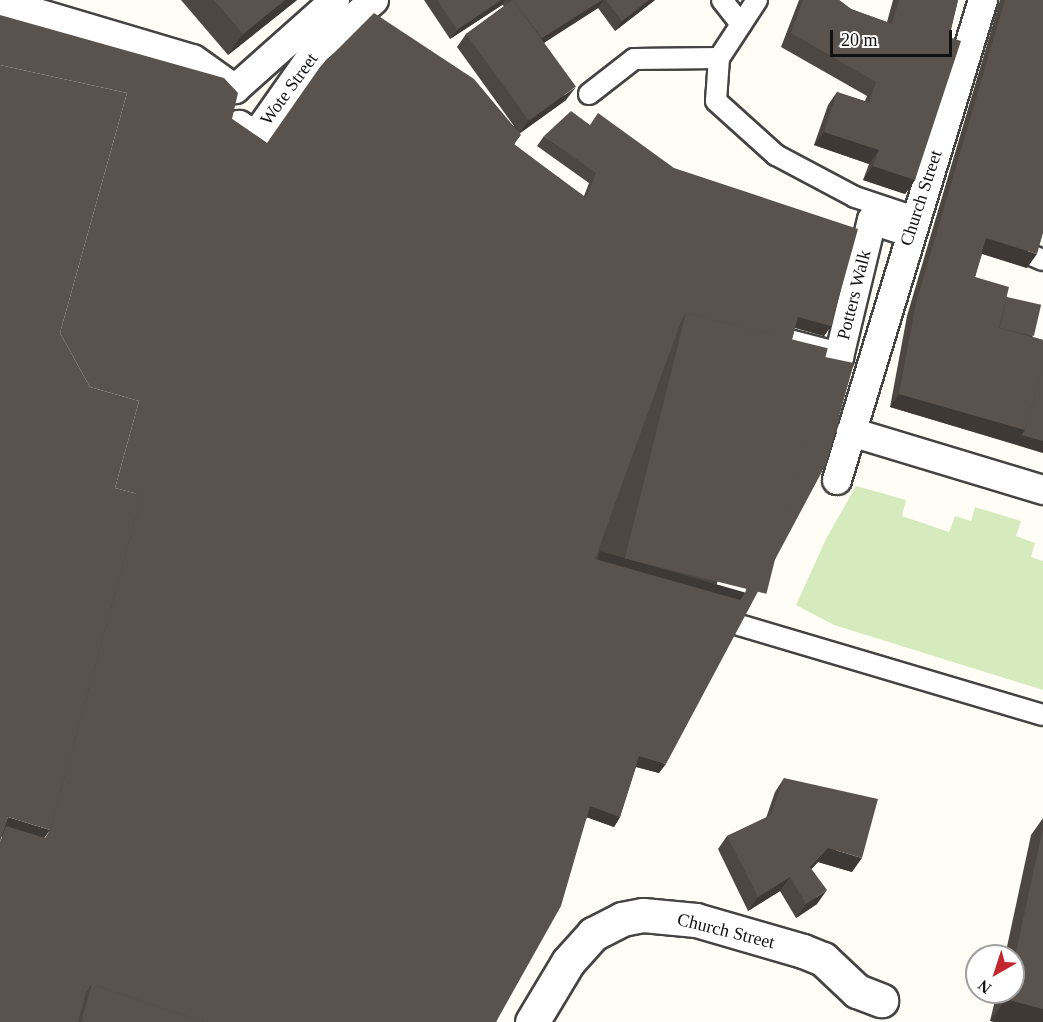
<!DOCTYPE html>
<style>
body{margin:0}
#map{position:relative;width:1043px;height:1022px;overflow:hidden;background:#fffdf5;font-family:Georgia,serif}
div>[style]{position:absolute}
.green>*{inset:0;background:#d5ebbd}
.roads{filter:drop-shadow(2px 0 #444) drop-shadow(-2px 0 #444) drop-shadow(0 2px #444) drop-shadow(0 -2px #444)}
.service>*{height:20px;margin:-10px;padding:0 10px;transform-origin:10px;border-radius:10px;background:#fff}
.pedestrian>*{height:28px;margin:-14px;padding:0 14px;transform-origin:14px;border-radius:14px;background:#fff}
.minor>*{height:33px;margin:-16.5px;padding:0 16.5px;transform-origin:16.5px;border-radius:16.5px;background:#fff}
.wall>*{inset:0;background:#4d4742}
.shaded-wall>*{inset:0;background:#3f3936;transform-origin:0 0}
.building>*{inset:0;background:#5a524d;transform-origin:0 0}
span{translate:-50% -50%;white-space:nowrap;text-align:center;line-height:1.15;-webkit-text-stroke:6px #fff;paint-order:stroke}
.street-label{font-size:18px;color:#111}
.north{position:absolute;left:965px;top:944px;width:60px;height:60px;box-sizing:border-box;background:#fff;border:2px solid #a0a0a0;border-radius:50%;rotate:219deg;font-size:16px;font-weight:700;line-height:24px;text-align:center;color:#111}
.north::after{content:'';display:block;margin:auto;width:21px;height:27px;background:#c4262e;clip-path:polygon(50% 0,100% 100%,50% 72%,0 100%)}
.scale{position:absolute;left:830px;top:30px;width:122px;height:27px;box-sizing:border-box;border:3px solid #111;border-top:0;padding-left:8px;font-size:18px;line-height:21px;white-space:nowrap;color:#111;-webkit-text-stroke:4px #fff;paint-order:stroke}
</style>
<div id="map">
<div class="green">
<i style="clip-path:polygon(856px 486px,906px 500px,902px 516px,949px 532px,955px 516px,971px 521px,975px 507px,1021px 521px,1016px 536px,1035px 543px,1031px 557px,1043px 561px,1043px 690px,834px 625px,796px 605px,826px 539px)"></i>
</div>
<div class="roads">
<div class="service">
<i style="left:722px;top:0;width:31px;rotate:52deg"></i>
<i style="left:757px;top:0;width:69px;rotate:123.2deg"></i>
<i style="left:719px;top:58px;width:43px;rotate:94deg"></i>
<i style="left:716px;top:101px;width:81px;rotate:42deg"></i>
<i style="left:776px;top:155px;width:89px;rotate:28deg"></i>
<i style="left:855px;top:197px;width:63px;rotate:18.4deg"></i>
<i style="left:589px;top:94px;width:57px;rotate:-37.9deg"></i>
<i style="left:634px;top:59px;width:85px;rotate:-0.7deg"></i>
<i style="left:1031px;top:255px;width:13px;rotate:23deg"></i>
<i style="left:739px;top:625px;width:317px;rotate:16.5deg"></i>
</div>
<div class="pedestrian">
<i style="left:0;top:2px;width:201px;rotate:16.5deg"></i>
<i style="left:193px;top:59px;width:52px;rotate:35.5deg"></i>
<i style="left:235px;top:89px;width:134px;rotate:-41.7deg"></i>
<i style="left:233px;top:135px;width:12px;rotate:-59deg"></i>
<i style="left:239px;top:125px;width:20px;rotate:30deg"></i>
<i style="left:256px;top:135px;width:103px;rotate:-54.9deg"></i>
<i style="left:315px;top:51px;width:78px;rotate:-40.8deg"></i>
<i style="left:789px;top:344px;width:52px;rotate:14.6deg"></i>
<i style="left:839px;top:357px;width:141px;rotate:-76.5deg"></i>
<i style="left:872px;top:220px;width:40px;rotate:18deg"></i>
<i style="left:851px;top:432px;width:201px;rotate:16.8deg"></i>
<i style="left:837px;top:480px;width:502px;rotate:-73.08deg"></i>
</div>
<div class="minor">
<i style="left:532px;top:1022px;width:70px;rotate:-59deg"></i>
<i style="left:568px;top:962px;width:38px;rotate:-48deg"></i>
<i style="left:593px;top:934px;width:33px;rotate:-27deg"></i>
<i style="left:622px;top:919px;width:21px;rotate:-11deg"></i>
<i style="left:643px;top:915px;width:53px;rotate:5.4deg"></i>
<i style="left:696px;top:920px;width:111px;rotate:16.2deg"></i>
<i style="left:803px;top:951px;width:22px;rotate:22deg"></i>
<i style="left:823px;top:959px;width:47px;rotate:43.3deg"></i>
<i style="left:857px;top:991px;width:26px;rotate:21deg"></i>
</div>
</div>
<div class="wall">
<i style="clip-path:polygon(181px 0,297px 0,228px 55px)"></i>
<i style="clip-path:polygon(424px 0,655px 0,615px 31px,598px 8px,544px 43px,566px 100px,520px 133px,514px 145px,584px 196px,589px 183px,537px 146px,544px 136px,831px 326px,824px 336px,795px 328px,659px 773px,636px 767px,620px 817px,614px 827px,587px 817px,496px 1022px,0 1022px,232px 119px,267px 143px,514px 126px,457px 47px,466px 34px,504px 6px,502px 5px,450px 39px)"></i>
<i style="clip-path:polygon(799px 0,839px 0,851px 9px,887px 22px,893px 0,958px 0,915px 180px,905px 194px,863px 180px,869px 164px,814px 145px,828px 105px,837px 92px,865px 101px,867px 96px,781px 47px)"></i>
<i style="clip-path:polygon(1000px 0,1043px 0,1027px 268px,982px 254px,975px 277px,1007px 297px,1033px 337px,1043px 340px,1043px 453px,890px 407px,907px 316px)"></i>
<i style="clip-path:polygon(784px 778px,852px 872px,818px 862px,811px 869px,817px 904px,796px 918px,780px 891px,748px 911px,718px 849px,727px 836px,766px 818px,775px 792px)"></i>
<i style="clip-path:polygon(1043px 818px,1043px 1022px,990px 1021px,997px 992px,1013px 992px,1013px 956px,1005px 956px,1031px 835px)"></i>
</div>
<div class="shaded-wall">
<i style="clip-path:polygon(285px 0,297px 0,228px 55px,243px 34px)"></i>
<i style="clip-path:polygon(501px 0,505px 0,502px 5px,450px 39px,457px 30px)"></i>
<i style="clip-path:polygon(602px 0,603px 0,598px 8px,535px 48px,542px 38px)"></i>
<i style="clip-path:polygon(649px 0,655px 0,615px 31px,622px 21px)"></i>
<i style="clip-path:polygon(576px 87px,566px 100px,519px 134px,529px 120px)"></i>
<i style="clip-path:polygon(824px 132px,879px 150px,869px 164px,814px 145px)"></i>
<i style="clip-path:polygon(873px 166px,915px 180px,905px 194px,863px 180px)"></i>
<i style="clip-path:polygon(986px 238px,1037px 254px,1027px 268px,977px 252px)"></i>
<i style="clip-path:polygon(798px 317px,831px 326px,824px 336px,792px 327px)"></i>
<i style="clip-path:polygon(899px 394px,1025px 430px,1015px 444px,890px 407px)"></i>
<i style="clip-path:polygon(1022px 435px,1043px 441px,1043px 453px,1015px 444px)"></i>
<i style="left:600px;top:551px;width:151px;height:22px;rotate:16deg"></i>
<i style="clip-path:polygon(639px 756px,666px 764px,659px 773px,633px 766px)"></i>
<i style="clip-path:polygon(590px 806px,620px 817px,614px 827px,583px 816px)"></i>
<i style="clip-path:polygon(8px 817px,50px 830px,38px 847px,0 836px)"></i>
<i style="clip-path:polygon(828px 848px,862px 858px,852px 872px,818px 862px,800px 881px,810px 867px)"></i>
<i style="clip-path:polygon(790px 877px,780px 891px,748px 911px,758px 897px)"></i>
<i style="clip-path:polygon(827px 890px,817px 904px,796px 918px,806px 904px)"></i>
<i style="clip-path:polygon(1006px 999px,1043px 1009px,1043px 1022px,994px 1022px,990px 1021px)"></i>
</div>
<div class="building">
<i style="clip-path:polygon(214px 0,285px 0,243px 34px)"></i>
<i style="clip-path:polygon(437px 0,501px 0,457px 30px)"></i>
<i style="left:513px;top:0;width:107px;height:58px;rotate:54deg"></i>
<i style="clip-path:polygon(513px 0,602px 0,542px 38px)"></i>
<i style="clip-path:polygon(606px 0,649px 0,622px 21px)"></i>
<i style="clip-path:polygon(803px 0,839px 0,851px 9px,892px 24px,899px 0,958px 0,949px 37px,961px 41px,915px 180px,873px 166px,879px 150px,824px 132px,837px 92px,869px 103px,876px 82px,791px 33px)"></i>
<i style="clip-path:polygon(1005px 0,1043px 0,1043px 233px,1037px 254px,986px 238px,975px 277px,1009px 287px,999px 328px,1043px 340px,1043px 365px,1025px 430px,899px 394px,916px 303px)"></i>
<i style="clip-path:polygon(374px 13px,474px 79px,521px 135px,514px 144px,586px 198px,596px 173px,544px 136px,571px 111px,590px 125px,598px 113px,674px 168px,858px 229px,831px 326px,798px 317px,792px 340px,686px 313px,681px 321px,595px 559px,740px 600px,745px 593px,825px 357px,854px 363px,826px 464px,666px 764px,639px 756px,620px 817px,590px 806px,561px 906px,496px 1022px,204px 1022px,92px 984px,86px 992px,78px 1022px,0 1022px,0 842px,6px 826px,45px 838px,50px 830px,142px 495px,115px 488px,139px 401px,90px 387px,60px 333px,127px 93px,0 65px,0 15px,224px 78px,238px 93px,232px 119px,267px 143px,320px 67px)"></i>
<i style="clip-path:polygon(0 65px,127px 93px,60px 333px,90px 387px,139px 401px,115px 488px,142px 495px,50px 830px,8px 817px,0 842px)"></i>
<i style="left:1007px;top:297px;width:35px;height:32px;rotate:13deg"></i>
<i style="left:686px;top:313px;width:146px;height:253px;rotate:14deg"></i>
<i style="clip-path:polygon(1043px 365px,1043px 441px,1022px 435px,1025px 430px)"></i>
<i style="clip-path:polygon(784px 778px,878px 799px,862px 858px,828px 848px,810px 867px,827px 890px,806px 904px,790px 877px,758px 897px,727px 836px,771px 815px)"></i>
<i style="clip-path:polygon(1043px 828px,1043px 1009px,1006px 999px,1007px 992px,1013px 992px,1013px 966px)"></i>
<i style="clip-path:polygon(92px 984px,204px 1022px,81px 1022px)"></i>
</div>
<div class="street-label">
<span style="left:289px;top:89px;rotate:-54deg">Wote Street</span>
<span style="left:921px;top:198px;rotate:-72deg">Church Street</span>
<span style="left:854px;top:295px;rotate:-76deg">Potters Walk</span>
<span style="left:726px;top:931px;rotate:14deg">Church Street</span>
</div>
<div class="north">N</div>
<div class="scale">20 m</div>
</div>
